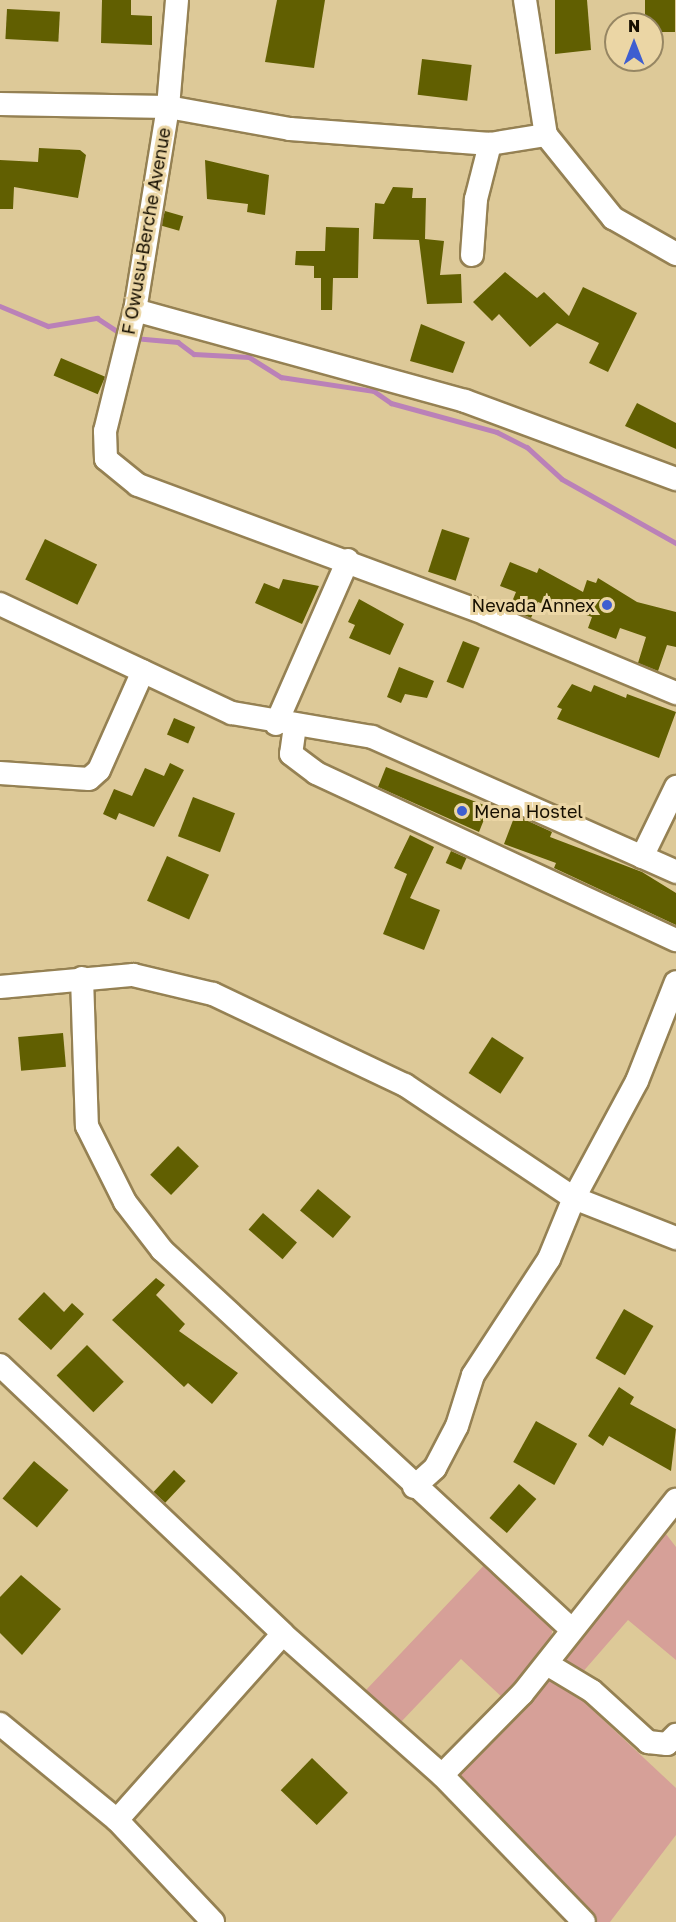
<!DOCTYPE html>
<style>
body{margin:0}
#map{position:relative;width:676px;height:1922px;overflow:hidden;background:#ddc998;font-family:"Golos Text",sans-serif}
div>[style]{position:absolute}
.green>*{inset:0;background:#d6a098}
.stream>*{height:4.5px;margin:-2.25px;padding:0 2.25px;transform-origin:2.25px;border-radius:2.25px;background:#ba81b8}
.building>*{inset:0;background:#615f01;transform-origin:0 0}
.roads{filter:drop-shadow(2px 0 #958153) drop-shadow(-2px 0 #958153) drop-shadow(0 2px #958153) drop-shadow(0 -2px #958153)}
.minor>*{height:22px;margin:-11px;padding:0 11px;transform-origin:11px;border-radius:11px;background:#fff}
.dots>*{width:16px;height:16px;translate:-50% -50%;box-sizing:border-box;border:3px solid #ebd6a5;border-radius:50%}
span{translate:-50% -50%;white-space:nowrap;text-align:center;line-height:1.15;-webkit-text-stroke:6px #ebd6a5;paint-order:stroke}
.street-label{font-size:18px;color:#160f00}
.poi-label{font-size:18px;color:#160f00}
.right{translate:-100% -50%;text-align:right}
.left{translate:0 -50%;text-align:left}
.north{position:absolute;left:604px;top:12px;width:60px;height:60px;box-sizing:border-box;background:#ebd6a5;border:2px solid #968663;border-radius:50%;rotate:0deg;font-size:16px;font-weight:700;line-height:24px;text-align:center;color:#160f00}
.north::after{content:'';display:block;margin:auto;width:21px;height:27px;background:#3e5ed0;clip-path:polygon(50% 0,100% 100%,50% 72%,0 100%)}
</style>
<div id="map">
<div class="green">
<i style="clip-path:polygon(666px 1534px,676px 1547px,676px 1660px,628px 1620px,581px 1674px,561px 1660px,576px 1628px)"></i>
<i style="clip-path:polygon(490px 1559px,553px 1626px,549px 1649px,504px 1699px,461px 1659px,400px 1723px,366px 1690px)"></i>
<i style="clip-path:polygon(552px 1672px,676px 1788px,676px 1835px,610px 1922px,590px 1922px,450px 1770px)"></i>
</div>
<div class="stream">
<i style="left:0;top:306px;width:52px;rotate:22.6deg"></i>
<i style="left:48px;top:326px;width:50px;rotate:-9.3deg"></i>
<i style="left:97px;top:318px;width:30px;rotate:33deg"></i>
<i style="left:134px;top:338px;width:44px;rotate:5.2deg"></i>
<i style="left:178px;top:342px;width:20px;rotate:37deg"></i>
<i style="left:194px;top:354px;width:55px;rotate:3.1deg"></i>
<i style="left:249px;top:357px;width:38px;rotate:32deg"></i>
<i style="left:281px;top:377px;width:94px;rotate:8.6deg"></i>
<i style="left:374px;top:391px;width:21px;rotate:35deg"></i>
<i style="left:391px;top:403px;width:110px;rotate:15.3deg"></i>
<i style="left:497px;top:432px;width:34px;rotate:27deg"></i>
<i style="left:527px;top:447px;width:47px;rotate:42.4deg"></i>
<i style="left:562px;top:479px;width:131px;rotate:29.3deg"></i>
</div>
<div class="building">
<i style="clip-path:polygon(102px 0,131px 0,131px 15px,152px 16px,152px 45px,101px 43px)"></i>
<i style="clip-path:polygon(277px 0,325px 0,314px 68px,265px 62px)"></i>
<i style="clip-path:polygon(555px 0,587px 0,591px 50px,555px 54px)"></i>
<i style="clip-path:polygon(645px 0,675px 0,675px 32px,652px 32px,652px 24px,645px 24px)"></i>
<i style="left:7px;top:9px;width:53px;height:30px;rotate:3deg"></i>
<i style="left:422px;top:59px;width:50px;height:36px;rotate:7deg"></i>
<i style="clip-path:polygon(39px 148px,80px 150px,86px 155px,78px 198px,14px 187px,13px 209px,0 209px,0 160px,38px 162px)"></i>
<i style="clip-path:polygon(205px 160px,269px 175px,265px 215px,247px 212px,248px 204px,207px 199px)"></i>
<i style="clip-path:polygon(393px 187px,413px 188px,412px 198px,426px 198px,425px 239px,444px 241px,440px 275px,461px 274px,462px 303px,427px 304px,419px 240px,373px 239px,375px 203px,384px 204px)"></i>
<i style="left:165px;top:211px;width:19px;height:15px;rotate:16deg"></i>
<i style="clip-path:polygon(326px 227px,359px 228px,358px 278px,333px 278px,332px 310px,321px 310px,321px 278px,314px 278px,314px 266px,295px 265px,296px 251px,325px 251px)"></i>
<i style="clip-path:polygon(505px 272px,537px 298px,544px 292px,569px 316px,583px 287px,637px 313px,608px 372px,589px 363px,599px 343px,557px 323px,530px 347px,499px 314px,492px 321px,473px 302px)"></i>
<i style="clip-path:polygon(421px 324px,465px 342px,453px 373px,410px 361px)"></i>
<i style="left:61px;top:358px;width:48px;height:19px;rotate:23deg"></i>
<i style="clip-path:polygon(637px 403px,676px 423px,676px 449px,625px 426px)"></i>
<i style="left:442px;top:529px;width:29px;height:45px;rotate:18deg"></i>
<i style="left:45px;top:539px;width:58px;height:45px;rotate:26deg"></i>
<i style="clip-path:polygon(510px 562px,537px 573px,539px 568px,583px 592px,587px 580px,596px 583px,598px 578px,637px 602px,676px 612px,676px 647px,667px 645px,658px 671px,638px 663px,646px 637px,620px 628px,616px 639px,588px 628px,592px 617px,564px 607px,562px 611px,538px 602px,531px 618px,509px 609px,516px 592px,500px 586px)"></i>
<i style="clip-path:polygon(283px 579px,319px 586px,302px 624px,255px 603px,264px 583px,279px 589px)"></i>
<i style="clip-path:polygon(359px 599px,404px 624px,390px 655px,349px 638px,355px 625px,348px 622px)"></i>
<i style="left:463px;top:641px;width:18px;height:44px;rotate:22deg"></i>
<i style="clip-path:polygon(399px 667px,434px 681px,427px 698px,405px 694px,401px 703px,387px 697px)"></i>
<i style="clip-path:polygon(572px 684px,591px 692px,594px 685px,626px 698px,627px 694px,676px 712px,659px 758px,557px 719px,562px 709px,557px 707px)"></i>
<i style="left:174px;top:718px;width:23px;height:18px;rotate:23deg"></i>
<i style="clip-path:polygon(170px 763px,184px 770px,154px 827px,119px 813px,116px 820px,103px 814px,114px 789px,132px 796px,145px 768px,164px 776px)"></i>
<i style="clip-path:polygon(386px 767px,489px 807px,479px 832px,378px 787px)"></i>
<i style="left:193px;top:797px;width:45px;height:42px;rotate:21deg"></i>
<i style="clip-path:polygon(515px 815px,552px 832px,550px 837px,642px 872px,676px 893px,676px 925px,554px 868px,556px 863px,504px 844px)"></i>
<i style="clip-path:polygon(410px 835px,434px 847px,410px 898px,440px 910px,424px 950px,383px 934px,407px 874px,394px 868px)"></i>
<i style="left:451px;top:851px;width:17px;height:13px;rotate:24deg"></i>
<i style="left:167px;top:856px;width:46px;height:49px;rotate:24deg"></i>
<i style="left:63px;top:1033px;width:34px;height:45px;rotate:85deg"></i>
<i style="left:492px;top:1037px;width:38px;height:43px;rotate:33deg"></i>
<i style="left:178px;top:1146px;width:29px;height:40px;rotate:44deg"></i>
<i style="left:318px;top:1189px;width:43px;height:28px;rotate:40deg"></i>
<i style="left:263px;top:1213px;width:45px;height:22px;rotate:41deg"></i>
<i style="clip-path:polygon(156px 1278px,165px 1285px,156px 1295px,185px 1324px,179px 1331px,238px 1373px,212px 1404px,188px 1383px,184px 1387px,112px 1320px)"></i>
<i style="clip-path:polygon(44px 1292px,64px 1312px,72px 1303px,84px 1314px,51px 1350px,18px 1319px)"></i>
<i style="left:624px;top:1309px;width:34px;height:57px;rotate:30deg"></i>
<i style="left:87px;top:1345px;width:52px;height:43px;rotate:45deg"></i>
<i style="clip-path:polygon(619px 1387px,634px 1397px,630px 1404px,676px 1429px,671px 1471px,609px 1436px,603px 1446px,588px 1436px)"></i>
<i style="left:536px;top:1421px;width:47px;height:47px;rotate:29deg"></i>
<i style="left:34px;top:1461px;width:45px;height:49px;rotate:40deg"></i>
<i style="left:174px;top:1470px;width:16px;height:30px;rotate:43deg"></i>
<i style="left:519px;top:1484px;width:23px;height:45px;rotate:41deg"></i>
<i style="clip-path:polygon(21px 1575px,61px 1609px,22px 1655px,0 1633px,0 1597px)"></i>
<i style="left:312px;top:1758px;width:50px;height:45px;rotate:44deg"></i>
</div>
<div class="roads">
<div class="minor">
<i style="left:177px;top:0;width:107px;rotate:94.8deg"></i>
<i style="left:168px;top:107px;width:206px;rotate:99.2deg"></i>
<i style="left:135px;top:310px;width:125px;rotate:103.9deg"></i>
<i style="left:105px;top:431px;width:28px;rotate:88deg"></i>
<i style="left:106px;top:459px;width:41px;rotate:39.1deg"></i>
<i style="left:138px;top:485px;width:371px;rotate:20.3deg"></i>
<i style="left:486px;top:614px;width:206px;rotate:22.6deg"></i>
<i style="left:525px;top:0;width:137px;rotate:81.2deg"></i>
<i style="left:546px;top:135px;width:107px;rotate:51.1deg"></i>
<i style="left:613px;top:218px;width:73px;rotate:29.7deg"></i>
<i style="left:0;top:104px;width:168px;rotate:1deg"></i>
<i style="left:168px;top:107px;width:124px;rotate:10.2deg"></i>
<i style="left:290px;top:129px;width:201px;rotate:4.3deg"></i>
<i style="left:490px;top:144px;width:57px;rotate:-9.1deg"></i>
<i style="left:472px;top:255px;width:56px;rotate:-85.9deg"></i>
<i style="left:476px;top:199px;width:57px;rotate:-75.7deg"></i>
<i style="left:135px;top:310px;width:342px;rotate:15.4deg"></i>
<i style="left:465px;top:401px;width:225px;rotate:20.3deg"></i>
<i style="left:0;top:604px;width:256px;rotate:25.2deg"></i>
<i style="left:232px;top:713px;width:142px;rotate:9.7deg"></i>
<i style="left:372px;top:737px;width:333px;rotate:23.9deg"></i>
<i style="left:276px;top:724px;width:179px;rotate:-66.3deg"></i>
<i style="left:295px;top:726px;width:28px;rotate:98deg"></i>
<i style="left:291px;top:754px;width:31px;rotate:37deg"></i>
<i style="left:316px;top:773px;width:397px;rotate:24.9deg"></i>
<i style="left:0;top:773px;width:89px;rotate:3.9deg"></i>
<i style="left:89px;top:779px;width:13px;rotate:-42deg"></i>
<i style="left:99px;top:770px;width:108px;rotate:-66deg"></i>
<i style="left:642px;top:857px;width:78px;rotate:-64.1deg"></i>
<i style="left:82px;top:978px;width:148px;rotate:88.1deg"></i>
<i style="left:87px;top:1126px;width:85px;rotate:63.4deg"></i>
<i style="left:125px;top:1202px;width:61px;rotate:52.4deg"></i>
<i style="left:162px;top:1250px;width:556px;rotate:42.81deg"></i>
<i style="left:0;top:987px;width:134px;rotate:-5.2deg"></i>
<i style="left:133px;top:975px;width:82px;rotate:13.4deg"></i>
<i style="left:213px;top:994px;width:212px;rotate:25.4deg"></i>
<i style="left:405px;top:1085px;width:203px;rotate:33.8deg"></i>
<i style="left:574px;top:1198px;width:110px;rotate:21.4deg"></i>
<i style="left:0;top:1365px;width:390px;rotate:43.5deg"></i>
<i style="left:283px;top:1634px;width:213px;rotate:41.6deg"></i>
<i style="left:442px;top:1775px;width:204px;rotate:46deg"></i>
<i style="left:414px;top:1487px;width:28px;rotate:-42deg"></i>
<i style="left:435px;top:1468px;width:47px;rotate:-62.4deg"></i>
<i style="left:457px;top:1426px;width:53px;rotate:-72.6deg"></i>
<i style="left:473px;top:1375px;width:139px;rotate:-56.8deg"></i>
<i style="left:549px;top:1259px;width:66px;rotate:-67.7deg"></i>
<i style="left:574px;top:1198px;width:133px;rotate:-61.7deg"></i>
<i style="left:637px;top:1081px;width:106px;rotate:-68.5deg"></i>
<i style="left:547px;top:1664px;width:52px;rotate:31deg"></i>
<i style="left:592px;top:1691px;width:76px;rotate:42.3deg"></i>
<i style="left:648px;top:1742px;width:19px;rotate:6deg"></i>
<i style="left:667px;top:1744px;width:13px;rotate:-45deg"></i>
<i style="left:0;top:1724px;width:151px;rotate:39.4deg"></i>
<i style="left:117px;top:1820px;width:140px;rotate:46.7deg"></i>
<i style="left:442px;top:1775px;width:114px;rotate:-45.4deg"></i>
<i style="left:522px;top:1694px;width:248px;rotate:-51.6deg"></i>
<i style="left:117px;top:1820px;width:249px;rotate:-48.3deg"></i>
</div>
</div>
<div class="dots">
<i style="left:607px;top:605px;background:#3e5ed0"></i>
<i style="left:462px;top:811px;background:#3e5ed0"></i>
</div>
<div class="street-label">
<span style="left:146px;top:231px;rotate:-80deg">F Owusu-Berche Avenue</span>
</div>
<div class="poi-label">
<span class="right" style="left:595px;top:605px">Nevada Annex</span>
<span class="left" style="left:474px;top:811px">Mena Hostel</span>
</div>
<div class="north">N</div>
</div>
